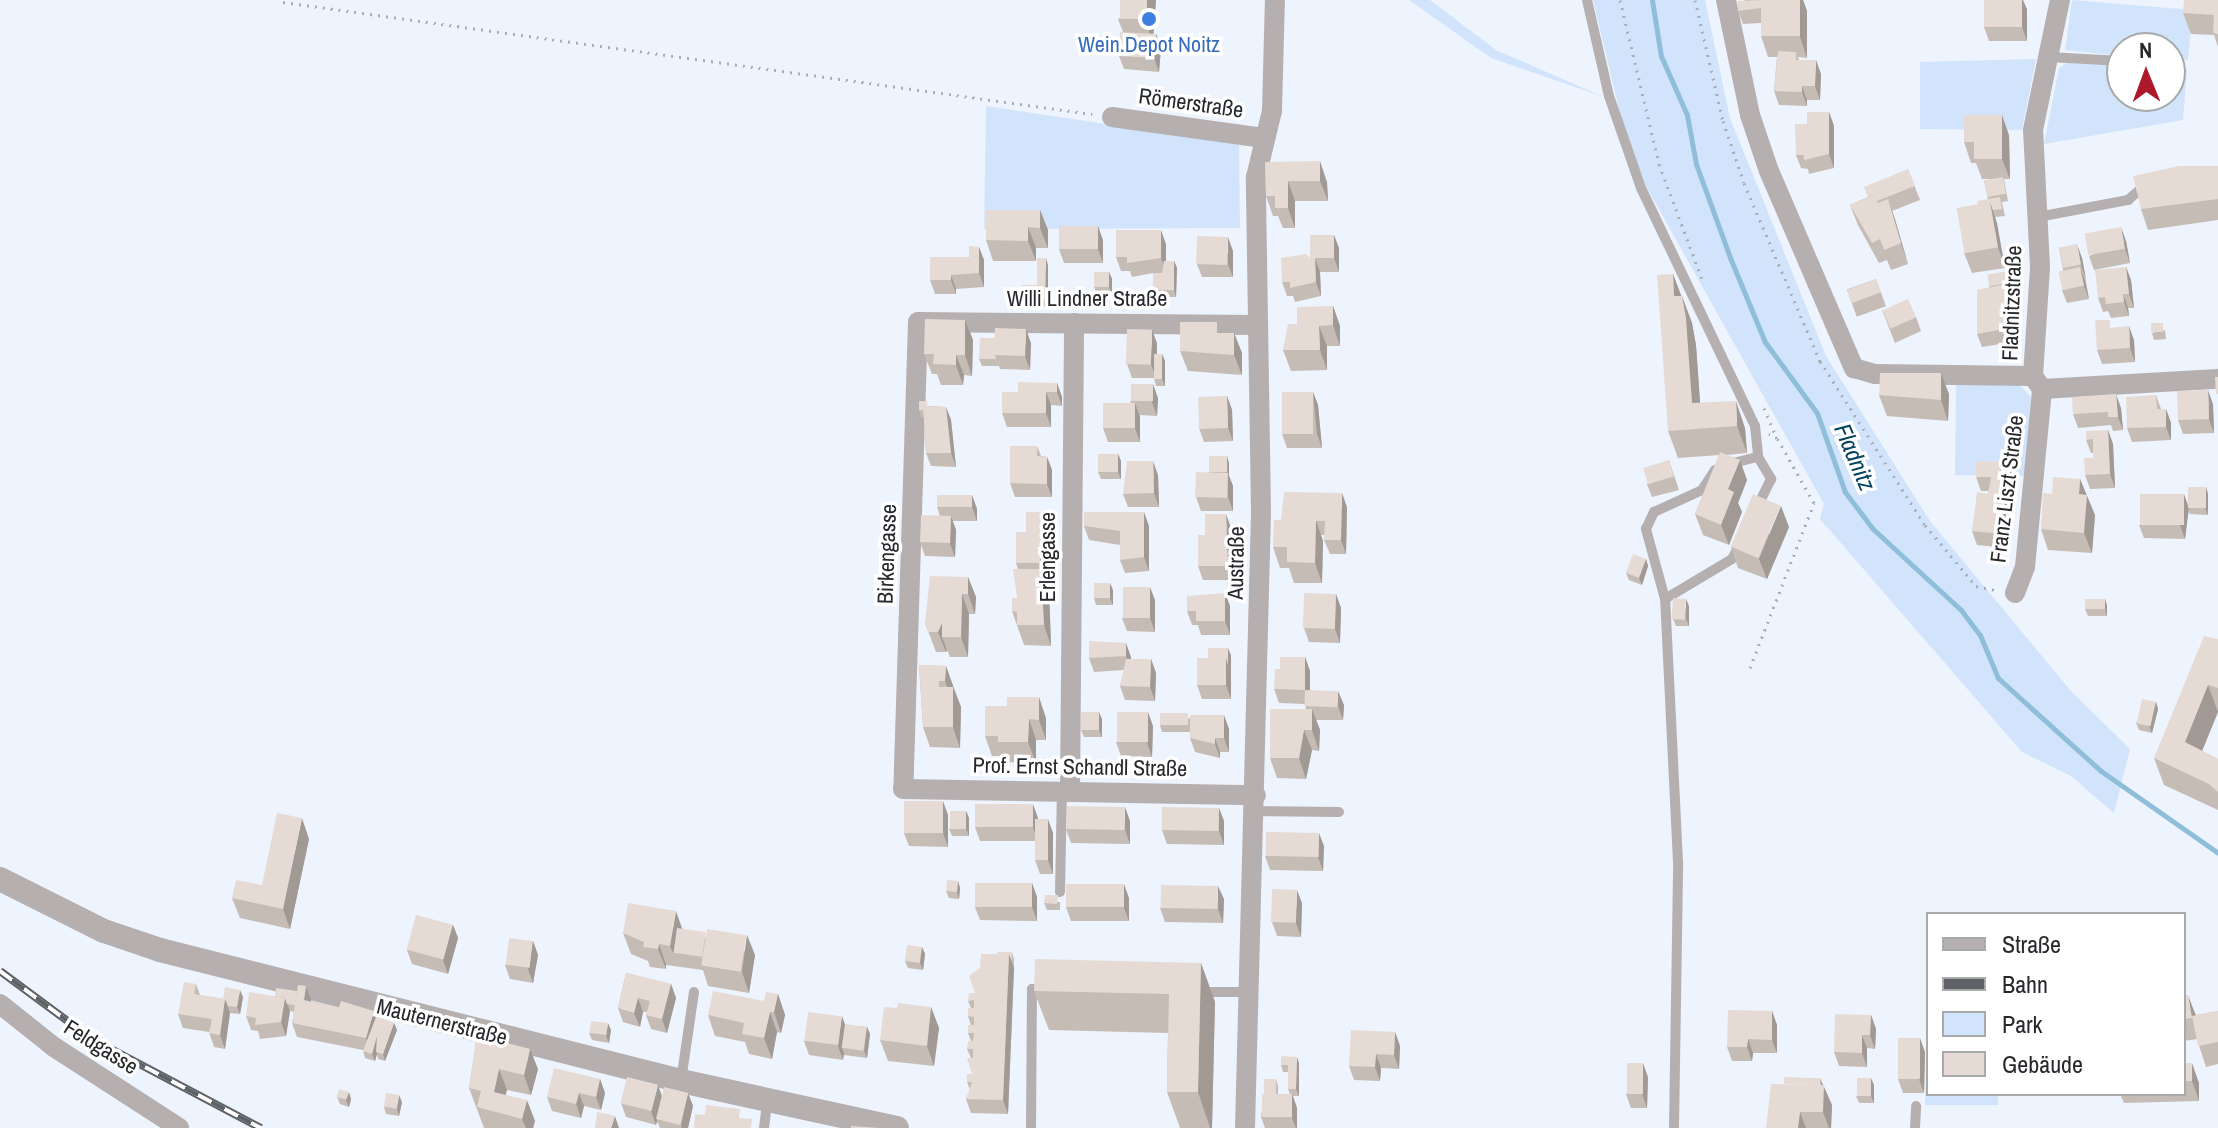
<!DOCTYPE html>
<meta charset="utf-8">
<style>
body{margin:0}
#map{position:relative;width:2218px;height:1128px;overflow:hidden;background:#edf4fd;font-family:"Archivo Narrow",sans-serif}
div>[style]{position:absolute}
.green>*{inset:0;background:#d2e4fb}
.stream>*{height:5px;margin:-2.5px;padding:0 2.5px;transform-origin:2.5px;border-radius:2.5px;background:#8fbeda}
.path>*{height:3px;margin-top:-1.5px;transform-origin:0;background:repeating-linear-gradient(90deg,#a9aeb6 0 2px,transparent 0 8px)}
.service>*{height:10px;margin:-5px;padding:0 5px;transform-origin:5px;border-radius:5px;background:#b5afb0}
.minor>*{height:20px;margin:-10px;padding:0 10px;transform-origin:10px;border-radius:10px;background:#b5afb0}
.tertiary>*{height:24px;margin:-12px;padding:0 12px;transform-origin:12px;border-radius:12px;background:#b5afb0}
.rail>*{height:8px;margin-top:-4px;transform-origin:0;background:repeating-linear-gradient(90deg,#fff 0 15px,#5d6065 0 30px);box-sizing:border-box;border-block:2px solid #5d6065}
.wall>*{inset:0;background:#c5bcb6;transform-origin:0 0}
.shaded-wall>*{inset:0;background:#a09994}
.building>*{inset:0;background:#e5dbd4;transform-origin:0 0}
.dots>*{width:22px;height:22px;translate:-50% -50%;box-sizing:border-box;border:4px solid #fff;border-radius:50%}
span{translate:-50% -50%;white-space:nowrap;text-align:center;line-height:1.15;-webkit-text-stroke:7px #fff;paint-order:stroke}
.shop-label{font-size:22px;color:#366cbe}
.street-label{font-size:22px;color:#26282c}
.water-label{font-size:24px;color:#03435f;font-style:italic}
.legend{position:absolute;left:1926px;top:912px;width:260px;height:184px;box-sizing:border-box;background:#fff;border:2px solid #a8a9ab;margin:0;padding:10px 14px;list-style:none;font-size:24px;color:#26282c}
.legend li{display:flex;align-items:center;gap:16px;height:40px}
.legend b{width:40px;border:2px solid #a8a9ab}
.north{position:absolute;left:2106px;top:32px;width:80px;height:80px;box-sizing:border-box;background:#fff;border:2px solid #a8a9ab;border-radius:50%;rotate:359deg;font-size:22px;font-weight:700;line-height:32px;text-align:center;color:#26282c}
.north::after{content:'';display:block;margin:auto;width:28px;height:36px;background:#ad182c;clip-path:polygon(50% 0,100% 100%,50% 72%,0 100%)}
</style>
<div id="map">
<div class="green">
<i style="clip-path:polygon(1409px 0,1430px 0,1496px 50px,1604px 97px,1491px 58px)"></i>
<i style="clip-path:polygon(1593px 0,1705px 0,1730px 118px,1826px 356px,1930px 521px,2070px 690px,2130px 749px,2114px 813px,2071px 776px,2022px 752px,1820px 519px,1824px 504px,1646px 186px,1624px 130px)"></i>
<i style="clip-path:polygon(2072px 0,2193px 10px,2188px 60px,2170px 59px,2170px 48px,2122px 48px,2122px 56px,2065px 50px)"></i>
<i style="clip-path:polygon(2036px 59px,2022px 130px,1920px 129px,1920px 62px)"></i>
<i style="clip-path:polygon(2067px 63px,2122px 66px,2122px 96px,2170px 96px,2170px 69px,2187px 70px,2183px 120px,2044px 144px,2059px 68px)"></i>
<i style="clip-path:polygon(986px 106px,1239px 144px,1240px 228px,984px 229px)"></i>
<i style="clip-path:polygon(1956px 385px,2020px 385px,2031px 397px,2025px 476px,1955px 475px)"></i>
<i style="clip-path:polygon(1928px 1006px,1928px 1094px,1998px 1094px,1998px 1105px,1925px 1105px)"></i>
</div>
<div class="stream">
<i style="left:1652px;top:0;width:57px;rotate:80.9deg"></i>
<i style="left:1661px;top:56px;width:64px;rotate:66.2deg"></i>
<i style="left:1687px;top:115px;width:50px;rotate:79.6deg"></i>
<i style="left:1696px;top:164px;width:102px;rotate:70deg"></i>
<i style="left:1731px;top:260px;width:89px;rotate:67.5deg"></i>
<i style="left:1765px;top:342px;width:88px;rotate:53.8deg"></i>
<i style="left:1817px;top:413px;width:84px;rotate:70.5deg"></i>
<i style="left:1845px;top:492px;width:46px;rotate:52.9deg"></i>
<i style="left:1873px;top:529px;width:120px;rotate:42.6deg"></i>
<i style="left:1961px;top:610px;width:31px;rotate:53deg"></i>
<i style="left:1980px;top:635px;width:47px;rotate:67.3deg"></i>
<i style="left:1998px;top:678px;width:139px;rotate:42.1deg"></i>
<i style="left:2101px;top:771px;width:143px;rotate:35deg"></i>
</div>
<div class="path">
<i style="left:1620px;top:0;width:169px;rotate:76.6deg"></i>
<i style="left:1659px;top:164px;width:123px;rotate:69.5deg"></i>
<i style="left:1695px;top:0;width:124px;rotate:77deg"></i>
<i style="left:1723px;top:121px;width:65px;rotate:71.3deg"></i>
<i style="left:1744px;top:183px;width:194px;rotate:66.9deg"></i>
<i style="left:1820px;top:361px;width:195px;rotate:57.4deg"></i>
<i style="left:1925px;top:525px;width:80px;rotate:50.1deg"></i>
<i style="left:1976px;top:586px;width:19px;rotate:12deg"></i>
<i style="left:283px;top:2px;width:817px;rotate:7.88deg"></i>
<i style="left:1764px;top:408px;width:33px;rotate:67deg"></i>
<i style="left:1750px;top:668px;width:177px;rotate:-68.8deg"></i>
<i style="left:1814px;top:503px;width:75px;rotate:-119.6deg"></i>
<i style="left:1777px;top:438px;width:9px;rotate:-153deg"></i>
</div>
<div class="service">
<i style="left:1587px;top:0;width:98px;rotate:77.1deg"></i>
<i style="left:1609px;top:96px;width:97px;rotate:70.8deg"></i>
<i style="left:1641px;top:188px;width:264px;rotate:64.4deg"></i>
<i style="left:1755px;top:426px;width:31px;rotate:84deg"></i>
<i style="left:1758px;top:457px;width:26px;rotate:59deg"></i>
<i style="left:1771px;top:479px;width:34px;rotate:116deg"></i>
<i style="left:2048px;top:57px;width:74px;rotate:3.1deg"></i>
<i style="left:2170px;top:64px;width:8px"></i>
<i style="left:2038px;top:217px;width:92px;rotate:-10.7deg"></i>
<i style="left:2128px;top:200px;width:23px;rotate:-41deg"></i>
<i style="left:1729px;top:464px;width:30px;rotate:-14deg"></i>
<i style="left:1665px;top:599px;width:73px;rotate:-105.2deg"></i>
<i style="left:1646px;top:529px;width:19px;rotate:-65deg"></i>
<i style="left:1654px;top:512px;width:53px;rotate:-24.6deg"></i>
<i style="left:1702px;top:490px;width:24px;rotate:-57deg"></i>
<i style="left:1256px;top:811px;width:83px;rotate:0.7deg"></i>
<i style="left:1060px;top:892px;width:101px;rotate:-88.9deg"></i>
<i style="left:1198px;top:992px;width:50px"></i>
<i style="left:681px;top:1081px;width:90px;rotate:-81.7deg"></i>
<i style="left:764px;top:1128px;width:26px;rotate:-83deg"></i>
<i style="left:1031px;top:1128px;width:139px;rotate:-89.6deg"></i>
<i style="left:1032px;top:989px;width:14px"></i>
<i style="left:1674px;top:1128px;width:266px;rotate:-89.1deg"></i>
<i style="left:1678px;top:862px;width:263px;rotate:-92.8deg"></i>
<i style="left:1665px;top:599px;width:78px;rotate:-30.8deg"></i>
<i style="left:1732px;top:559px;width:15px;rotate:-62deg"></i>
<i style="left:1915px;top:1128px;width:22px;rotate:-87deg"></i>
</div>
<div class="minor">
<i style="left:1726px;top:0;width:117px;rotate:78.2deg"></i>
<i style="left:1750px;top:115px;width:59px;rotate:71.3deg"></i>
<i style="left:1769px;top:171px;width:215px;rotate:66.7deg"></i>
<i style="left:1854px;top:368px;width:22px;rotate:16deg"></i>
<i style="left:1875px;top:374px;width:158px;rotate:0.7deg"></i>
<i style="left:2033px;top:376px;width:109px;rotate:-86.3deg"></i>
<i style="left:2040px;top:267px;width:137px;rotate:-92.9deg"></i>
<i style="left:2033px;top:130px;width:133px;rotate:-78.3deg"></i>
<i style="left:1112px;top:117px;width:153px;rotate:7.9deg"></i>
<i style="left:1256px;top:325px;width:338px;rotate:-179.5deg"></i>
<i style="left:918px;top:322px;width:467px;rotate:91.8deg"></i>
<i style="left:903px;top:789px;width:353px;rotate:1deg"></i>
<i style="left:2035px;top:379px;width:12px;rotate:55deg"></i>
<i style="left:2042px;top:389px;width:176px;rotate:-3.3deg"></i>
<i style="left:2015px;top:593px;width:28px;rotate:-69deg"></i>
<i style="left:2025px;top:567px;width:179px;rotate:-84.5deg"></i>
<i style="left:1070px;top:791px;width:468px;rotate:-89.5deg"></i>
<i style="left:0;top:1004px;width:69px;rotate:38.5deg"></i>
<i style="left:54px;top:1047px;width:149px;rotate:32.9deg"></i>
<i style="left:1245px;top:1128px;width:616px;rotate:-88.51deg"></i>
<i style="left:1261px;top:512px;width:335px;rotate:-90.9deg"></i>
<i style="left:1256px;top:177px;width:68px;rotate:-76.4deg"></i>
<i style="left:1272px;top:111px;width:111px;rotate:-88.5deg"></i>
</div>
<div class="tertiary">
<i style="left:0;top:879px;width:116px;rotate:26.6deg"></i>
<i style="left:104px;top:931px;width:59px;rotate:18.7deg"></i>
<i style="left:160px;top:950px;width:537px;rotate:14.11deg"></i>
<i style="left:681px;top:1081px;width:221px;rotate:12.3deg"></i>
</div>
<div class="rail">
<i style="left:0;top:971px;width:114px;rotate:36.5deg"></i>
<i style="left:92px;top:1039px;width:191px;rotate:27.8deg"></i>
</div>
<div class="wall">
<i style="clip-path:polygon(1156px 0,1153px 34px,1156px 34px,1161px 48px,1159px 72px,1124px 69px,1119px 56px,1123px 32px,1118px 19px)"></i>
<i style="clip-path:polygon(1745px 0,1803px 0,1807px 11px,1807px 58px,1798px 57px,1799px 60px,1821px 74px,1820px 100px,1807px 100px,1807px 106px,1779px 105px,1774px 91px,1777px 57px,1768px 57px,1761px 36px,1761px 23px,1743px 24px,1738px 11px)"></i>
<i style="clip-path:polygon(2218px 0,2218px 47px,2214px 35px,2191px 34px,2183px 13px)"></i>
<i style="clip-path:polygon(2027px 9px,2027px 41px,1989px 41px,1984px 27px)"></i>
<i style="clip-path:polygon(1829px 112px,1834px 126px,1834px 168px,1809px 174px,1808px 169px,1801px 168px,1796px 155px,1807px 124px)"></i>
<i style="clip-path:polygon(2009px 135px,2010px 179px,2004px 179px,2008px 201px,2002px 202px,2005px 216px,1995px 217px,2005px 268px,1972px 273px,1964px 253px,1978px 205px,1988px 199px,1984px 181px,1992px 179px,1982px 179px,1976px 163px,1971px 163px,1964px 142px)"></i>
<i style="clip-path:polygon(1265px 162px,1327px 182px,1328px 201px,1295px 201px,1295px 228px,1283px 228px,1278px 216px,1273px 216px,1266px 196px)"></i>
<i style="clip-path:polygon(2218px 166px,2218px 220px,2148px 230px,2141px 209px)"></i>
<i style="clip-path:polygon(1908px 169px,1920px 200px,1892px 211px,1908px 264px,1891px 270px,1887px 260px,1879px 263px,1858px 225px,1850px 205px,1868px 197px)"></i>
<i style="clip-path:polygon(1040px 210px,1048px 230px,1048px 248px,1036px 248px,1036px 261px,993px 261px,986px 240px)"></i>
<i style="clip-path:polygon(1334px 235px,1339px 248px,1339px 272px,1320px 272px,1321px 296px,1295px 302px,1293px 296px,1287px 296px,1282px 282px,1310px 258px)"></i>
<i style="clip-path:polygon(1103px 240px,1103px 263px,1064px 263px,1059px 249px)"></i>
<i style="clip-path:polygon(2126px 241px,2130px 263px,2094px 270px,2089px 256px)"></i>
<i style="clip-path:polygon(1166px 244px,1166px 261px,1174px 261px,1177px 268px,1176px 297px,1156px 297px,1153px 290px,1153px 273px,1132px 277px,1130px 271px,1121px 271px,1116px 257px)"></i>
<i style="clip-path:polygon(979px 247px,984px 260px,984px 287px,956px 289px,956px 294px,935px 294px,930px 280px,969px 257px)"></i>
<i style="clip-path:polygon(2059px 247px,2082px 258px,2089px 299px,2067px 303px,2062px 290px,2063px 270px)"></i>
<i style="clip-path:polygon(1233px 251px,1233px 277px,1202px 277px,1197px 264px)"></i>
<i style="clip-path:polygon(1048px 265px,1048px 307px,1024px 307px,1022px 300px,1037px 285px)"></i>
<i style="clip-path:polygon(2126px 267px,2131px 280px,2134px 308px,2128px 308px,2129px 316px,2111px 318px,2108px 311px,2103px 312px,2098px 298px)"></i>
<i style="clip-path:polygon(2009px 271px,2014px 290px,2009px 291px,2012px 298px,2019px 341px,1982px 347px,1977px 334px,1989px 287px)"></i>
<i style="clip-path:polygon(1109px 272px,1112px 279px,1112px 294px,1097px 294px,1094px 287px)"></i>
<i style="clip-path:polygon(1673px 274px,1692px 323px,1696px 345px,1700px 403px,1745px 428px,1747px 453px,1726px 455px,1747px 480px,1738px 503px,1742px 512px,1729px 545px,1703px 535px,1695px 514px,1719px 455px,1678px 458px,1668px 431px)"></i>
<i style="left:1876px;top:279px;width:29px;height:31px;rotate:70deg"></i>
<i style="clip-path:polygon(1333px 306px,1340px 326px,1340px 346px,1327px 346px,1327px 370px,1291px 371px,1283px 350px,1297px 324px)"></i>
<i style="clip-path:polygon(1882px 310px,1916px 317px,1921px 331px,1895px 343px)"></i>
<i style="clip-path:polygon(965px 320px,973px 340px,972px 376px,964px 375px,963px 385px,941px 385px,937px 374px,932px 374px,924px 354px)"></i>
<i style="clip-path:polygon(2112px 328px,2134px 340px,2135px 362px,2102px 364px,2097px 350px)"></i>
<i style="clip-path:polygon(2165px 330px,2166px 339px,2154px 340px,2152px 333px)"></i>
<i style="clip-path:polygon(1221px 333px,1234px 333px,1242px 353px,1242px 375px,1188px 371px,1180px 351px)"></i>
<i style="clip-path:polygon(1031px 343px,1030px 370px,1000px 369px,999px 366px,982px 366px,979px 359px)"></i>
<i style="clip-path:polygon(1157px 343px,1157px 354px,1162px 354px,1165px 361px,1165px 386px,1156px 386px,1154px 378px,1132px 378px,1127px 364px)"></i>
<i style="clip-path:polygon(1057px 383px,1062px 397px,1062px 406px,1051px 405px,1051px 427px,1007px 427px,1002px 413px,1018px 392px)"></i>
<i style="clip-path:polygon(1313px 392px,1318px 405px,1322px 448px,1287px 448px,1282px 434px)"></i>
<i style="clip-path:polygon(1949px 394px,1948px 421px,1887px 416px,1879px 395px)"></i>
<i style="clip-path:polygon(2156px 395px,2161px 409px,2166px 409px,2171px 423px,2171px 440px,2132px 442px,2127px 428px)"></i>
<i style="clip-path:polygon(1227px 396px,1232px 410px,1233px 441px,1204px 442px,1199px 428px)"></i>
<i style="clip-path:polygon(1158px 398px,1157px 416px,1140px 415px,1140px 442px,1108px 442px,1103px 428px,1131px 403px,1130px 401px)"></i>
<i style="clip-path:polygon(2213px 404px,2214px 433px,2183px 434px,2178px 420px)"></i>
<i style="clip-path:polygon(929px 406px,946px 407px,951px 420px,956px 467px,931px 466px,926px 453px,924px 417px,921px 417px,919px 410px)"></i>
<i style="clip-path:polygon(2121px 408px,2123px 430px,2113px 431px,2111px 425px,2078px 428px,2073px 414px)"></i>
<i style="clip-path:polygon(2108px 430px,2113px 444px,2115px 488px,2090px 489px,2085px 475px,2093px 458px,2093px 453px,2091px 453px,2086px 440px)"></i>
<i style="clip-path:polygon(1037px 446px,1041px 456px,1047px 457px,1052px 470px,1052px 497px,1015px 497px,1010px 483px)"></i>
<i style="clip-path:polygon(1118px 454px,1121px 461px,1121px 479px,1101px 479px,1098px 472px)"></i>
<i style="clip-path:polygon(1227px 456px,1229px 463px,1229px 476px,1233px 486px,1233px 511px,1201px 511px,1196px 497px,1209px 472px)"></i>
<i style="clip-path:polygon(1669px 460px,1679px 490px,1652px 497px,1647px 484px)"></i>
<i style="clip-path:polygon(1158px 475px,1159px 507px,1128px 507px,1123px 494px)"></i>
<i style="clip-path:polygon(2014px 476px,2006px 548px,1977px 545px,1972px 531px,1989px 491px,1981px 491px,1976px 477px)"></i>
<i style="clip-path:polygon(2080px 479px,2095px 515px,2092px 553px,2048px 550px,2041px 529px,2052px 494px)"></i>
<i style="clip-path:polygon(2206px 487px,2208px 494px,2208px 515px,2190px 514px,2188px 510px,2185px 539px,2144px 538px,2139px 525px,2188px 505px)"></i>
<i style="clip-path:polygon(972px 495px,977px 509px,977px 521px,952px 521px,956px 530px,955px 557px,925px 556px,920px 542px,940px 516px,937px 507px)"></i>
<i style="clip-path:polygon(1347px 507px,1346px 554px,1330px 554px,1324px 540px,1325px 535px,1321px 535px,1323px 541px,1322px 583px,1294px 583px,1289px 568px,1280px 568px,1273px 547px,1281px 520px)"></i>
<i style="clip-path:polygon(1046px 512px,1051px 526px,1051px 566px,1045px 566px,1044px 577px,1049px 590px,1051px 646px,1024px 645px,1012px 611px,1017px 598px,1018px 569px,1016px 563px,1026px 532px)"></i>
<i style="clip-path:polygon(1084px 526px,1149px 526px,1149px 571px,1125px 573px,1120px 560px,1120px 545px,1089px 540px)"></i>
<i style="clip-path:polygon(1789px 527px,1767px 579px,1738px 568px,1731px 547px)"></i>
<i style="clip-path:polygon(1231px 528px,1233px 580px,1203px 580px,1198px 566px,1205px 535px)"></i>
<i style="clip-path:polygon(1646px 559px,1648px 566px,1642px 585px,1629px 580px,1626px 573px)"></i>
<i style="clip-path:polygon(968px 577px,976px 597px,975px 614px,969px 614px,968px 657px,950px 657px,947px 650px,946px 652px,936px 652px,925px 623px)"></i>
<i style="clip-path:polygon(1113px 590px,1113px 605px,1096px 605px,1094px 598px)"></i>
<i style="clip-path:polygon(1225px 593px,1230px 606px,1230px 635px,1201px 635px,1198px 625px,1192px 625px,1187px 611px)"></i>
<i style="clip-path:polygon(1336px 594px,1341px 608px,1340px 643px,1309px 642px,1304px 628px)"></i>
<i style="clip-path:polygon(2105px 599px,2107px 606px,2107px 616px,2088px 616px,2085px 609px)"></i>
<i style="clip-path:polygon(1155px 600px,1155px 632px,1127px 631px,1122px 618px)"></i>
<i style="clip-path:polygon(1689px 606px,1689px 626px,1676px 626px,1673px 619px)"></i>
<i style="clip-path:polygon(2218px 639px,2218px 712px,2202px 751px,2218px 759px,2218px 810px,2164px 785px,2154px 758px)"></i>
<i style="clip-path:polygon(1089px 641px,1131px 657px,1131px 659px,1151px 659px,1156px 673px,1155px 701px,1125px 700px,1120px 686px,1124px 670px,1094px 672px,1089px 658px)"></i>
<i style="clip-path:polygon(1231px 655px,1231px 699px,1202px 699px,1197px 685px,1208px 658px)"></i>
<i style="clip-path:polygon(1305px 657px,1310px 671px,1310px 690px,1344px 705px,1343px 720px,1316px 720px,1320px 730px,1319px 751px,1312px 750px,1306px 779px,1277px 778px,1270px 758px,1306px 709px,1305px 704px,1279px 703px,1274px 689px,1280px 669px)"></i>
<i style="clip-path:polygon(919px 665px,946px 666px,961px 707px,960px 748px,930px 747px,923px 727px)"></i>
<i style="clip-path:polygon(2156px 702px,2158px 709px,2152px 733px,2139px 730px,2136px 723px)"></i>
<i style="clip-path:polygon(985px 706px,1046px 718px,1046px 740px,1036px 740px,1036px 763px,1005px 762px,1003px 756px,992px 756px,985px 736px)"></i>
<i style="clip-path:polygon(1190px 718px,1229px 729px,1229px 752px,1220px 752px,1220px 758px,1195px 752px,1190px 738px,1190px 732px,1162px 732px,1160px 725px)"></i>
<i style="clip-path:polygon(1102px 719px,1102px 737px,1084px 737px,1081px 730px)"></i>
<i style="clip-path:polygon(1153px 726px,1152px 757px,1121px 756px,1116px 742px)"></i>
<i style="clip-path:polygon(1219px 808px,1224px 821px,1224px 845px,1167px 844px,1162px 830px)"></i>
<i style="clip-path:polygon(966px 811px,969px 818px,969px 836px,952px 836px,949px 829px)"></i>
<i style="clip-path:polygon(948px 815px,948px 847px,909px 846px,904px 833px)"></i>
<i style="clip-path:polygon(1038px 819px,1053px 833px,1053px 874px,1040px 874px,1035px 860px,1035px 841px,980px 841px,975px 827px)"></i>
<i style="clip-path:polygon(1130px 821px,1130px 844px,1071px 843px,1066px 829px)"></i>
<i style="clip-path:polygon(309px 839px,290px 929px,240px 918px,232px 898px,262px 885px)"></i>
<i style="clip-path:polygon(1324px 846px,1323px 871px,1270px 870px,1265px 856px)"></i>
<i style="clip-path:polygon(958px 881px,960px 888px,959px 899px,949px 898px,946px 891px)"></i>
<i style="clip-path:polygon(1032px 883px,1037px 897px,1037px 921px,980px 920px,975px 907px)"></i>
<i style="clip-path:polygon(1129px 898px,1129px 921px,1071px 921px,1066px 907px)"></i>
<i style="clip-path:polygon(1224px 899px,1223px 923px,1165px 922px,1160px 908px)"></i>
<i style="clip-path:polygon(1060px 902px,1060px 910px,1047px 910px,1044px 903px)"></i>
<i style="clip-path:polygon(1302px 903px,1301px 937px,1277px 936px,1272px 922px)"></i>
<i style="clip-path:polygon(453px 925px,458px 938px,448px 974px,412px 964px,407px 950px)"></i>
<i style="clip-path:polygon(682px 929px,755px 955px,749px 993px,708px 986px,703px 970px,666px 965px,666px 969px,650px 967px,648px 961px,631px 954px,623px 933px)"></i>
<i style="clip-path:polygon(533px 941px,538px 955px,533px 983px,510px 979px,505px 965px)"></i>
<i style="clip-path:polygon(922px 947px,925px 954px,923px 970px,908px 968px,905px 961px)"></i>
<i style="clip-path:polygon(1012px 952px,1014px 959px,1014px 968px,1008px 1114px,971px 1113px,966px 1099px,970px 1090px,967px 1082px,972px 1074px,971px 1058px,967px 1049px,971px 1041px,968px 1033px,971px 1025px,968px 1016px,971px 1008px,968px 1001px,975px 993px,980px 968px,997px 954px)"></i>
<i style="clip-path:polygon(1201px 963px,1215px 1002px,1212px 1128px,1180px 1128px,1167px 1092px,1168px 1033px,1049px 1030px,1034px 991px)"></i>
<i style="clip-path:polygon(626px 973px,671px 984px,676px 998px,667px 1033px,651px 1029px,646px 1015px,647px 1012px,643px 1012px,640px 1027px,623px 1022px,618px 1008px)"></i>
<i style="clip-path:polygon(196px 984px,200px 995px,223px 999px,243px 997px,240px 1014px,230px 1013px,225px 1049px,214px 1047px,209px 1032px,183px 1028px,178px 1014px)"></i>
<i style="clip-path:polygon(778px 994px,785px 1015px,781px 1033px,777px 1032px,772px 1059px,749px 1054px,745px 1042px,715px 1036px,708px 1015px,764px 1001px)"></i>
<i style="clip-path:polygon(275px 996px,311px 1000px,311px 1001px,339px 1008px,374px 1011px,376px 1017px,394px 1023px,397px 1030px,385px 1061px,378px 1059px,377px 1054px,375px 1061px,365px 1058px,363px 1050px,297px 1037px,292px 1023px,294px 1012px,290px 1011px,286px 1036px,260px 1039px,258px 1031px,251px 1030px,246px 1016px)"></i>
<i style="clip-path:polygon(2184px 996px,2196px 1015px,2218px 1011px,2218px 1064px,2206px 1067px,2197px 1039px,2184px 1041px)"></i>
<i style="clip-path:polygon(931px 1007px,939px 1028px,934px 1066px,888px 1061px,880px 1040px,897px 1008px)"></i>
<i style="clip-path:polygon(1772px 1011px,1777px 1025px,1777px 1053px,1753px 1053px,1752px 1061px,1732px 1061px,1727px 1047px)"></i>
<i style="clip-path:polygon(1871px 1015px,1876px 1029px,1875px 1049px,1867px 1048px,1867px 1067px,1839px 1066px,1834px 1052px)"></i>
<i style="clip-path:polygon(845px 1025px,867px 1027px,870px 1034px,867px 1058px,844px 1055px,844px 1053px,843px 1060px,809px 1055px,804px 1041px)"></i>
<i style="clip-path:polygon(611px 1030px,609px 1043px,592px 1040px,589px 1033px)"></i>
<i style="clip-path:polygon(1395px 1032px,1400px 1046px,1399px 1069px,1381px 1068px,1380px 1081px,1354px 1080px,1349px 1066px)"></i>
<i style="clip-path:polygon(477px 1035px,538px 1069px,531px 1095px,507px 1090px,505px 1095px,535px 1121px,533px 1128px,484px 1128px,469px 1088px)"></i>
<i style="clip-path:polygon(1925px 1052px,1924px 1093px,1903px 1093px,1898px 1079px)"></i>
<i style="clip-path:polygon(1299px 1063px,1299px 1096px,1293px 1096px,1297px 1108px,1297px 1128px,1265px 1128px,1261px 1117px,1264px 1094px,1276px 1079px,1278px 1086px,1278px 1094px,1290px 1094px,1288px 1089px,1288px 1072px,1283px 1072px,1281px 1065px)"></i>
<i style="clip-path:polygon(2184px 1063px,2199px 1083px,2199px 1101px,2124px 1103px,2120px 1094px,2184px 1094px)"></i>
<i style="clip-path:polygon(1648px 1077px,1647px 1108px,1631px 1108px,1626px 1094px)"></i>
<i style="clip-path:polygon(600px 1079px,605px 1093px,601px 1110px,584px 1106px,581px 1118px,552px 1111px,547px 1097px)"></i>
<i style="clip-path:polygon(1823px 1085px,1832px 1105px,1831px 1128px,1766px 1128px)"></i>
<i style="clip-path:polygon(1874px 1085px,1874px 1103px,1859px 1103px,1856px 1096px)"></i>
<i style="clip-path:polygon(688px 1093px,693px 1106px,688px 1128px,660px 1128px,657px 1121px,656px 1125px,626px 1117px,621px 1103px)"></i>
<i style="clip-path:polygon(337px 1097px,351px 1099px,349px 1107px,340px 1104px)"></i>
<i style="clip-path:polygon(402px 1102px,399px 1116px,386px 1114px,384px 1107px)"></i>
</div>
<div class="shaded-wall">
<i style="clip-path:polygon(1147px 0,1156px 0,1153px 41px,1145px 21px)"></i>
<i style="clip-path:polygon(1800px 0,1803px 0,1807px 11px,1807px 58px,1800px 37px)"></i>
<i style="clip-path:polygon(2022px 0,2023px 0,2027px 9px,2027px 41px,2022px 27px)"></i>
<i style="clip-path:polygon(1156px 34px,1161px 48px,1159px 72px,1154px 58px)"></i>
<i style="clip-path:polygon(1816px 60px,1821px 74px,1820px 100px,1815px 86px)"></i>
<i style="clip-path:polygon(1802px 86px,1807px 100px,1807px 106px,1802px 92px)"></i>
<i style="clip-path:polygon(1829px 112px,1834px 126px,1834px 168px,1829px 154px)"></i>
<i style="clip-path:polygon(2002px 115px,2009px 135px,2010px 179px,2002px 159px)"></i>
<i style="clip-path:polygon(1320px 161px,1327px 182px,1328px 201px,1320px 181px)"></i>
<i style="clip-path:polygon(1288px 181px,1295px 201px,1295px 228px,1288px 208px)"></i>
<i style="clip-path:polygon(1888px 199px,1895px 219px,1908px 264px,1901px 243px)"></i>
<i style="clip-path:polygon(1990px 202px,1997px 223px,2005px 268px,1998px 247px)"></i>
<i style="clip-path:polygon(1040px 210px,1048px 230px,1048px 248px,1040px 228px)"></i>
<i style="clip-path:polygon(1098px 226px,1103px 240px,1103px 263px,1098px 249px)"></i>
<i style="clip-path:polygon(1028px 227px,1036px 248px,1036px 261px,1028px 241px)"></i>
<i style="clip-path:polygon(2121px 227px,2126px 241px,2130px 263px,2125px 249px)"></i>
<i style="clip-path:polygon(1161px 230px,1166px 244px,1166px 271px,1161px 258px)"></i>
<i style="clip-path:polygon(1334px 235px,1339px 248px,1339px 272px,1334px 258px)"></i>
<i style="clip-path:polygon(1228px 237px,1233px 251px,1233px 277px,1228px 264px)"></i>
<i style="clip-path:polygon(2077px 244px,2082px 258px,2086px 279px,2081px 265px)"></i>
<i style="clip-path:polygon(979px 247px,984px 260px,984px 287px,979px 273px)"></i>
<i style="clip-path:polygon(1046px 258px,1048px 265px,1048px 307px,1045px 300px)"></i>
<i style="clip-path:polygon(1315px 258px,1320px 272px,1321px 296px,1316px 282px)"></i>
<i style="clip-path:polygon(1174px 261px,1177px 268px,1176px 297px,1174px 290px)"></i>
<i style="clip-path:polygon(2080px 267px,2085px 281px,2089px 299px,2084px 286px)"></i>
<i style="clip-path:polygon(2126px 267px,2131px 280px,2134px 308px,2129px 294px)"></i>
<i style="clip-path:polygon(1109px 272px,1112px 279px,1112px 294px,1109px 287px)"></i>
<i style="clip-path:polygon(1673px 274px,1683px 301px,1674px 296px)"></i>
<i style="clip-path:polygon(951px 275px,956px 289px,956px 294px,951px 280px)"></i>
<i style="clip-path:polygon(2006px 284px,2012px 298px,2019px 341px,2014px 327px)"></i>
<i style="clip-path:polygon(2123px 294px,2128px 308px,2129px 316px,2124px 302px)"></i>
<i style="clip-path:polygon(1682px 296px,1692px 323px,1696px 345px,1702px 430px,1692px 403px)"></i>
<i style="clip-path:polygon(1333px 306px,1340px 326px,1340px 346px,1333px 325px)"></i>
<i style="clip-path:polygon(965px 320px,973px 340px,972px 376px,965px 355px)"></i>
<i style="clip-path:polygon(1319px 326px,1327px 346px,1327px 370px,1320px 350px)"></i>
<i style="clip-path:polygon(2129px 326px,2134px 340px,2135px 362px,2130px 348px)"></i>
<i style="clip-path:polygon(1026px 329px,1031px 343px,1030px 370px,1025px 356px)"></i>
<i style="clip-path:polygon(1152px 330px,1157px 343px,1156px 378px,1151px 364px)"></i>
<i style="clip-path:polygon(1234px 333px,1242px 353px,1242px 375px,1234px 355px)"></i>
<i style="clip-path:polygon(1162px 354px,1165px 361px,1165px 386px,1162px 379px)"></i>
<i style="clip-path:polygon(956px 355px,964px 375px,963px 385px,956px 365px)"></i>
<i style="clip-path:polygon(1941px 373px,1949px 394px,1948px 421px,1941px 400px)"></i>
<i style="clip-path:polygon(1057px 383px,1062px 397px,1062px 406px,1057px 392px)"></i>
<i style="clip-path:polygon(1153px 384px,1158px 398px,1157px 416px,1152px 402px)"></i>
<i style="clip-path:polygon(2208px 390px,2213px 404px,2214px 433px,2209px 419px)"></i>
<i style="clip-path:polygon(1046px 392px,1051px 405px,1051px 427px,1046px 413px)"></i>
<i style="clip-path:polygon(1313px 392px,1318px 405px,1322px 448px,1317px 434px)"></i>
<i style="clip-path:polygon(2116px 394px,2121px 408px,2123px 430px,2118px 417px)"></i>
<i style="clip-path:polygon(1227px 396px,1232px 410px,1233px 441px,1228px 428px)"></i>
<i style="clip-path:polygon(1736px 401px,1745px 428px,1747px 453px,1737px 426px)"></i>
<i style="clip-path:polygon(1135px 403px,1140px 417px,1140px 442px,1135px 428px)"></i>
<i style="clip-path:polygon(946px 407px,951px 420px,956px 467px,951px 453px)"></i>
<i style="clip-path:polygon(2166px 409px,2171px 423px,2171px 440px,2166px 427px)"></i>
<i style="clip-path:polygon(2108px 430px,2113px 444px,2115px 488px,2110px 474px)"></i>
<i style="clip-path:polygon(1118px 454px,1121px 461px,1121px 479px,1118px 472px)"></i>
<i style="clip-path:polygon(1227px 456px,1229px 463px,1229px 476px,1233px 486px,1233px 511px,1228px 497px)"></i>
<i style="clip-path:polygon(1047px 457px,1052px 470px,1052px 497px,1047px 484px)"></i>
<i style="clip-path:polygon(1740px 460px,1747px 480px,1738px 503px,1742px 512px,1729px 545px,1721px 525px,1728px 489px)"></i>
<i style="clip-path:polygon(1153px 461px,1158px 475px,1159px 507px,1154px 493px)"></i>
<i style="clip-path:polygon(2009px 462px,2014px 476px,2006px 548px,2001px 534px)"></i>
<i style="clip-path:polygon(2080px 479px,2095px 515px,2092px 553px,2084px 533px,2079px 494px)"></i>
<i style="clip-path:polygon(2206px 487px,2208px 494px,2208px 515px,2205px 508px)"></i>
<i style="clip-path:polygon(1342px 493px,1347px 507px,1346px 554px,1341px 540px)"></i>
<i style="clip-path:polygon(2184px 494px,2189px 508px,2185px 539px,2180px 525px)"></i>
<i style="clip-path:polygon(972px 495px,977px 509px,977px 521px,972px 507px)"></i>
<i style="clip-path:polygon(1781px 506px,1789px 527px,1767px 579px,1759px 559px)"></i>
<i style="clip-path:polygon(1046px 512px,1051px 526px,1051px 566px,1046px 552px)"></i>
<i style="clip-path:polygon(1144px 512px,1149px 526px,1149px 571px,1144px 557px)"></i>
<i style="clip-path:polygon(1226px 514px,1231px 528px,1233px 580px,1228px 566px)"></i>
<i style="clip-path:polygon(951px 516px,956px 530px,955px 557px,950px 544px)"></i>
<i style="clip-path:polygon(1316px 520px,1323px 541px,1322px 583px,1315px 563px)"></i>
<i style="clip-path:polygon(1040px 552px,1045px 566px,1045px 577px,1040px 563px)"></i>
<i style="clip-path:polygon(1646px 559px,1648px 566px,1642px 585px,1639px 578px)"></i>
<i style="clip-path:polygon(1041px 569px,1049px 590px,1051px 646px,1044px 625px)"></i>
<i style="clip-path:polygon(968px 577px,976px 597px,975px 614px,968px 594px)"></i>
<i style="clip-path:polygon(1110px 583px,1113px 590px,1113px 605px,1110px 598px)"></i>
<i style="clip-path:polygon(1150px 587px,1155px 600px,1155px 632px,1150px 618px)"></i>
<i style="clip-path:polygon(1225px 593px,1230px 606px,1230px 635px,1225px 621px)"></i>
<i style="clip-path:polygon(962px 594px,969px 614px,968px 657px,961px 637px)"></i>
<i style="clip-path:polygon(1336px 594px,1341px 608px,1340px 643px,1335px 629px)"></i>
<i style="clip-path:polygon(1686px 599px,1689px 606px,1689px 626px,1686px 619px)"></i>
<i style="clip-path:polygon(2105px 599px,2107px 606px,2107px 616px,2105px 609px)"></i>
<i style="clip-path:polygon(942px 623px,942px 637px,947px 650px,946px 652px,938px 632px)"></i>
<i style="clip-path:polygon(1126px 643px,1131px 657px,1131px 670px,1126px 656px)"></i>
<i style="clip-path:polygon(1228px 648px,1231px 655px,1231px 699px,1226px 685px,1226px 658px)"></i>
<i style="clip-path:polygon(1305px 657px,1310px 671px,1310px 704px,1305px 690px)"></i>
<i style="clip-path:polygon(1151px 659px,1156px 673px,1155px 701px,1150px 687px)"></i>
<i style="clip-path:polygon(946px 666px,953px 686px,953px 702px,945px 681px)"></i>
<i style="clip-path:polygon(2208px 685px,2218px 712px,2195px 768px,2185px 742px)"></i>
<i style="clip-path:polygon(953px 687px,961px 707px,960px 748px,953px 727px)"></i>
<i style="clip-path:polygon(1338px 691px,1344px 705px,1343px 720px,1338px 706px)"></i>
<i style="clip-path:polygon(1039px 697px,1046px 718px,1046px 740px,1039px 720px)"></i>
<i style="clip-path:polygon(2156px 702px,2158px 709px,2152px 733px,2149px 726px)"></i>
<i style="clip-path:polygon(1312px 709px,1320px 730px,1319px 751px,1312px 730px)"></i>
<i style="clip-path:polygon(1099px 712px,1102px 719px,1102px 737px,1099px 730px)"></i>
<i style="clip-path:polygon(1148px 712px,1153px 726px,1152px 757px,1147px 743px)"></i>
<i style="clip-path:polygon(1224px 715px,1229px 729px,1229px 752px,1224px 738px)"></i>
<i style="clip-path:polygon(1029px 719px,1036px 740px,1036px 763px,1028px 742px)"></i>
<i style="clip-path:polygon(1304px 730px,1312px 750px,1306px 779px,1299px 758px)"></i>
<i style="clip-path:polygon(1215px 738px,1220px 752px,1220px 758px,1215px 744px)"></i>
<i style="clip-path:polygon(943px 801px,948px 815px,948px 847px,943px 833px)"></i>
<i style="clip-path:polygon(1033px 804px,1038px 818px,1038px 841px,1033px 828px)"></i>
<i style="clip-path:polygon(1125px 807px,1130px 821px,1130px 844px,1125px 830px)"></i>
<i style="clip-path:polygon(1219px 808px,1224px 821px,1224px 845px,1219px 831px)"></i>
<i style="clip-path:polygon(966px 811px,969px 818px,969px 836px,966px 829px)"></i>
<i style="clip-path:polygon(302px 818px,309px 839px,290px 929px,283px 909px)"></i>
<i style="clip-path:polygon(1048px 819px,1053px 833px,1053px 874px,1048px 860px)"></i>
<i style="clip-path:polygon(1319px 833px,1324px 846px,1323px 871px,1318px 857px)"></i>
<i style="clip-path:polygon(958px 881px,960px 888px,959px 899px,957px 892px)"></i>
<i style="clip-path:polygon(1032px 883px,1037px 897px,1037px 921px,1032px 907px)"></i>
<i style="clip-path:polygon(1124px 884px,1129px 898px,1129px 921px,1124px 908px)"></i>
<i style="clip-path:polygon(1218px 886px,1224px 899px,1223px 923px,1218px 909px)"></i>
<i style="clip-path:polygon(1297px 890px,1302px 903px,1301px 937px,1296px 923px)"></i>
<i style="clip-path:polygon(676px 911px,683px 931px,673px 953px,670px 946px)"></i>
<i style="clip-path:polygon(453px 925px,458px 938px,448px 974px,443px 960px)"></i>
<i style="clip-path:polygon(747px 935px,755px 955px,749px 993px,742px 972px)"></i>
<i style="clip-path:polygon(533px 941px,538px 955px,533px 983px,528px 969px)"></i>
<i style="clip-path:polygon(659px 944px,666px 965px,666px 969px,658px 949px)"></i>
<i style="clip-path:polygon(922px 947px,925px 954px,923px 970px,920px 963px)"></i>
<i style="clip-path:polygon(1009px 954px,1014px 968px,1008px 1114px,1003px 1100px)"></i>
<i style="clip-path:polygon(1201px 963px,1215px 1002px,1212px 1128px,1210px 1128px,1198px 1092px)"></i>
<i style="clip-path:polygon(671px 984px,676px 998px,667px 1033px,662px 1019px)"></i>
<i style="clip-path:polygon(306px 986px,311px 1000px,309px 1014px,304px 1000px)"></i>
<i style="clip-path:polygon(240px 990px,243px 997px,240px 1014px,237px 1007px)"></i>
<i style="clip-path:polygon(778px 994px,785px 1015px,781px 1033px,774px 1012px)"></i>
<i style="clip-path:polygon(2188px 995px,2196px 1016px,2192px 1018px)"></i>
<i style="clip-path:polygon(285px 998px,290px 1011px,286px 1036px,281px 1022px)"></i>
<i style="clip-path:polygon(638px 998px,643px 1012px,640px 1027px,634px 1013px)"></i>
<i style="clip-path:polygon(225px 999px,230px 1013px,225px 1049px,220px 1035px)"></i>
<i style="clip-path:polygon(931px 1007px,939px 1028px,934px 1066px,927px 1046px)"></i>
<i style="clip-path:polygon(374px 1011px,379px 1024px,371px 1051px,366px 1038px)"></i>
<i style="clip-path:polygon(1772px 1011px,1777px 1025px,1777px 1053px,1772px 1040px)"></i>
<i style="clip-path:polygon(770px 1012px,777px 1032px,772px 1059px,764px 1038px)"></i>
<i style="clip-path:polygon(1871px 1015px,1876px 1029px,1875px 1049px,1870px 1035px)"></i>
<i style="clip-path:polygon(842px 1016px,847px 1030px,842px 1048px,844px 1053px,843px 1060px,838px 1046px)"></i>
<i style="clip-path:polygon(394px 1023px,397px 1030px,385px 1061px,383px 1054px)"></i>
<i style="clip-path:polygon(608px 1023px,611px 1030px,609px 1043px,606px 1036px)"></i>
<i style="clip-path:polygon(867px 1027px,870px 1034px,867px 1058px,864px 1051px)"></i>
<i style="clip-path:polygon(1395px 1032px,1400px 1046px,1399px 1069px,1394px 1055px)"></i>
<i style="clip-path:polygon(1862px 1035px,1867px 1048px,1867px 1067px,1862px 1053px)"></i>
<i style="clip-path:polygon(377px 1036px,377px 1054px,375px 1061px,372px 1054px)"></i>
<i style="clip-path:polygon(1920px 1038px,1925px 1052px,1924px 1093px,1919px 1079px)"></i>
<i style="clip-path:polygon(1748px 1039px,1753px 1053px,1752px 1061px,1747px 1047px)"></i>
<i style="clip-path:polygon(530px 1049px,538px 1069px,531px 1095px,524px 1075px)"></i>
<i style="clip-path:polygon(1376px 1054px,1381px 1068px,1380px 1081px,1375px 1067px)"></i>
<i style="clip-path:polygon(1297px 1057px,1299px 1063px,1299px 1096px,1296px 1089px)"></i>
<i style="clip-path:polygon(1643px 1063px,1648px 1077px,1647px 1108px,1642px 1094px)"></i>
<i style="clip-path:polygon(2192px 1063px,2199px 1083px,2199px 1101px,2192px 1081px)"></i>
<i style="clip-path:polygon(499px 1069px,507px 1090px,501px 1112px,494px 1092px)"></i>
<i style="clip-path:polygon(1820px 1078px,1832px 1105px,1831px 1128px,1829px 1128px,1823px 1112px)"></i>
<i style="clip-path:polygon(1871px 1078px,1874px 1085px,1874px 1103px,1871px 1096px)"></i>
<i style="clip-path:polygon(600px 1079px,605px 1093px,601px 1110px,596px 1097px)"></i>
<i style="clip-path:polygon(658px 1085px,663px 1099px,656px 1125px,651px 1111px)"></i>
<i style="clip-path:polygon(349px 1092px,351px 1099px,349px 1107px,346px 1100px)"></i>
<i style="clip-path:polygon(579px 1093px,584px 1106px,581px 1118px,576px 1104px)"></i>
<i style="clip-path:polygon(688px 1093px,693px 1106px,688px 1128px,682px 1128px,681px 1125px)"></i>
<i style="clip-path:polygon(1292px 1094px,1297px 1108px,1297px 1128px,1296px 1128px,1292px 1118px)"></i>
<i style="clip-path:polygon(399px 1095px,402px 1102px,399px 1116px,397px 1109px)"></i>
<i style="clip-path:polygon(527px 1100px,535px 1121px,533px 1128px,526px 1128px,522px 1119px)"></i>
<i style="clip-path:polygon(1800px 1112px,1806px 1128px,1798px 1128px)"></i>
<i style="clip-path:polygon(615px 1116px,619px 1128px,611px 1128px)"></i>
</div>
<div class="building">
<i style="left:1120px;top:0;width:27px;height:19px"></i>
<i style="left:1761px;top:0;width:39px;height:36px"></i>
<i style="clip-path:polygon(1761px 0,1761px 8px,1738px 11px,1738px 1px)"></i>
<i style="left:1984px;top:0;width:38px;height:27px"></i>
<i style="clip-path:polygon(2184px 0,2218px 0,2218px 34px,2213px 33px,2214px 15px,2183px 13px)"></i>
<i style="clip-path:polygon(1120px 32px,1156px 34px,1154px 58px,1119px 56px,1115px 37px,1120px 38px)"></i>
<i style="clip-path:polygon(1778px 51px,1796px 52px,1796px 60px,1816px 60px,1815px 86px,1802px 86px,1802px 92px,1774px 91px)"></i>
<i style="clip-path:polygon(1807px 112px,1829px 112px,1829px 154px,1804px 160px,1804px 155px,1796px 155px,1795px 124px,1807px 124px)"></i>
<i style="clip-path:polygon(1964px 115px,2002px 115px,2002px 159px,1974px 159px,1974px 142px,1964px 142px)"></i>
<i style="clip-path:polygon(1320px 161px,1320px 181px,1288px 181px,1288px 208px,1275px 208px,1275px 196px,1266px 196px,1265px 162px)"></i>
<i style="clip-path:polygon(2179px 166px,2218px 166px,2218px 199px,2141px 209px,2133px 176px)"></i>
<i style="clip-path:polygon(1908px 169px,1915px 186px,1877px 201px,1874px 195px,1868px 197px,1864px 187px)"></i>
<i style="left:2003px;top:177px;width:17px;height:19px;rotate:80deg"></i>
<i style="clip-path:polygon(1874px 195px,1878px 203px,1888px 199px,1901px 243px,1884px 250px,1880px 239px,1872px 243px,1850px 205px)"></i>
<i style="clip-path:polygon(2000px 197px,2002px 209px,1993px 210px,1990px 202px,1978px 205px,1977px 201px)"></i>
<i style="left:1990px;top:202px;width:46px;height:34px;rotate:80deg"></i>
<i style="clip-path:polygon(986px 210px,1040px 210px,1040px 228px,1028px 227px,1028px 241px,986px 240px)"></i>
<i style="left:1059px;top:226px;width:39px;height:23px"></i>
<i style="left:2121px;top:227px;width:22px;height:37px;rotate:80deg"></i>
<i style="clip-path:polygon(1116px 230px,1161px 230px,1161px 258px,1127px 263px,1127px 257px,1116px 257px)"></i>
<i style="clip-path:polygon(1310px 235px,1334px 235px,1334px 258px,1315px 258px,1316px 282px,1290px 288px,1290px 282px,1282px 282px,1281px 258px,1306px 254px,1310px 258px)"></i>
<i style="left:1197px;top:236px;width:31px;height:28px;rotate:2deg"></i>
<i style="left:2077px;top:244px;width:21px;height:18px;rotate:79deg"></i>
<i style="clip-path:polygon(969px 246px,979px 247px,979px 273px,951px 275px,951px 280px,930px 280px,930px 257px,969px 257px)"></i>
<i style="clip-path:polygon(1037px 258px,1046px 258px,1045px 300px,1022px 300px,1022px 285px,1037px 285px)"></i>
<i style="clip-path:polygon(1164px 261px,1174px 261px,1174px 290px,1153px 290px,1153px 273px,1162px 273px)"></i>
<i style="left:2080px;top:267px;width:19px;height:22px;rotate:78deg"></i>
<i style="clip-path:polygon(2126px 267px,2129px 294px,2123px 294px,2124px 302px,2106px 304px,2105px 297px,2098px 298px,2095px 270px)"></i>
<i style="left:2009px;top:271px;width:12px;height:22px;rotate:81deg"></i>
<i style="left:1094px;top:272px;width:15px;height:15px"></i>
<i style="clip-path:polygon(1673px 274px,1674px 296px,1682px 296px,1686px 318px,1692px 403px,1736px 401px,1737px 426px,1668px 431px,1657px 275px)"></i>
<i style="left:1876px;top:279px;width:14px;height:31px;rotate:69deg"></i>
<i style="clip-path:polygon(2006px 284px,2014px 327px,1977px 334px,1977px 290px)"></i>
<i style="left:1908px;top:299px;width:20px;height:28px;rotate:66deg"></i>
<i style="clip-path:polygon(1333px 306px,1333px 325px,1319px 326px,1320px 350px,1283px 350px,1288px 324px,1297px 324px,1297px 307px)"></i>
<i style="clip-path:polygon(925px 319px,965px 320px,965px 355px,956px 355px,956px 365px,933px 364px,934px 354px,924px 354px)"></i>
<i style="clip-path:polygon(2095px 320px,2110px 320px,2110px 328px,2129px 326px,2130px 348px,2097px 350px)"></i>
<i style="clip-path:polygon(1180px 322px,1217px 322px,1217px 333px,1234px 333px,1234px 355px,1180px 351px)"></i>
<i style="left:2163px;top:323px;width:9px;height:12px;rotate:90deg"></i>
<i style="left:995px;top:328px;width:31px;height:27px;rotate:2deg"></i>
<i style="left:1127px;top:329px;width:25px;height:35px;rotate:2deg"></i>
<i style="clip-path:polygon(980px 338px,995px 338px,995px 355px,996px 359px,979px 359px)"></i>
<i style="left:1154px;top:354px;width:8px;height:25px"></i>
<i style="clip-path:polygon(1880px 373px,1941px 373px,1941px 400px,1879px 395px)"></i>
<i style="clip-path:polygon(2215px 377px,2218px 377px,2218px 394px,2216px 394px)"></i>
<i style="clip-path:polygon(1018px 382px,1057px 383px,1057px 392px,1046px 392px,1046px 413px,1002px 413px,1002px 392px,1018px 392px)"></i>
<i style="left:1131px;top:384px;width:22px;height:17px"></i>
<i style="left:2208px;top:390px;width:29px;height:31px;rotate:88deg"></i>
<i style="left:1282px;top:392px;width:31px;height:42px"></i>
<i style="clip-path:polygon(2116px 394px,2118px 417px,2108px 417px,2108px 412px,2073px 414px,2072px 397px)"></i>
<i style="clip-path:polygon(2156px 395px,2157px 409px,2166px 409px,2166px 427px,2127px 428px,2126px 397px)"></i>
<i style="left:1227px;top:396px;width:32px;height:29px;rotate:88deg"></i>
<i style="clip-path:polygon(919px 401px,927px 401px,927px 406px,923px 406px,923px 410px,919px 410px)"></i>
<i style="left:1103px;top:403px;width:32px;height:25px"></i>
<i style="clip-path:polygon(923px 406px,946px 407px,951px 453px,926px 453px)"></i>
<i style="clip-path:polygon(2108px 430px,2110px 474px,2085px 475px,2084px 458px,2093px 458px,2093px 439px,2086px 440px,2086px 431px)"></i>
<i style="clip-path:polygon(1010px 446px,1037px 446px,1037px 456px,1047px 457px,1047px 484px,1010px 483px)"></i>
<i style="clip-path:polygon(1720px 452px,1740px 460px,1728px 489px,1734px 492px,1721px 525px,1695px 514px)"></i>
<i style="left:1098px;top:454px;width:20px;height:18px"></i>
<i style="left:1209px;top:456px;width:18px;height:16px"></i>
<i style="left:1669px;top:460px;width:17px;height:27px;rotate:73deg"></i>
<i style="clip-path:polygon(1127px 461px,1153px 461px,1154px 493px,1123px 494px)"></i>
<i style="clip-path:polygon(1976px 461px,2009px 462px,2001px 534px,1972px 531px,1977px 492px,1988px 494px,1991px 477px,1976px 477px)"></i>
<i style="left:1196px;top:472px;width:32px;height:25px;rotate:2deg"></i>
<i style="clip-path:polygon(2053px 477px,2080px 479px,2079px 494px,2087px 495px,2084px 533px,2041px 529px,2043px 493px,2052px 494px)"></i>
<i style="left:2188px;top:487px;width:18px;height:21px"></i>
<i style="clip-path:polygon(1284px 492px,1342px 493px,1341px 540px,1324px 540px,1325px 521px,1281px 520px)"></i>
<i style="left:1753px;top:494px;width:30px;height:57px;rotate:23deg"></i>
<i style="left:2140px;top:494px;width:44px;height:31px"></i>
<i style="left:937px;top:495px;width:35px;height:12px"></i>
<i style="clip-path:polygon(1026px 512px,1046px 512px,1046px 552px,1040px 552px,1040px 563px,1016px 563px,1016px 532px,1026px 532px)"></i>
<i style="clip-path:polygon(1084px 512px,1144px 512px,1144px 557px,1120px 560px,1120px 531px,1084px 526px)"></i>
<i style="clip-path:polygon(1205px 514px,1226px 514px,1228px 566px,1198px 566px,1198px 535px,1205px 535px)"></i>
<i style="left:921px;top:515px;width:30px;height:27px;rotate:2deg"></i>
<i style="clip-path:polygon(1274px 520px,1316px 520px,1315px 563px,1287px 562px,1287px 547px,1273px 547px)"></i>
<i style="left:1633px;top:554px;width:14px;height:20px;rotate:21deg"></i>
<i style="clip-path:polygon(1013px 569px,1041px 569px,1044px 625px,1017px 625px,1017px 612px,1012px 611px,1012px 598px,1017px 598px)"></i>
<i style="clip-path:polygon(930px 576px,968px 577px,968px 594px,962px 594px,961px 637px,942px 637px,942px 623px,938px 632px,928px 632px,925px 623px)"></i>
<i style="left:1094px;top:583px;width:16px;height:15px"></i>
<i style="left:1123px;top:587px;width:27px;height:31px"></i>
<i style="clip-path:polygon(1225px 593px,1225px 621px,1196px 621px,1196px 611px,1187px 611px,1187px 596px)"></i>
<i style="left:1304px;top:593px;width:32px;height:35px;rotate:2deg"></i>
<i style="left:1673px;top:598px;width:13px;height:21px;rotate:4deg"></i>
<i style="left:2085px;top:599px;width:20px;height:10px"></i>
<i style="clip-path:polygon(2204px 636px,2218px 639px,2218px 688px,2208px 685px,2185px 742px,2218px 759px,2218px 792px,2209px 784px,2154px 758px)"></i>
<i style="clip-path:polygon(1089px 641px,1126px 643px,1126px 656px,1089px 658px)"></i>
<i style="clip-path:polygon(1208px 648px,1228px 648px,1228px 665px,1226px 658px,1208px 658px)"></i>
<i style="clip-path:polygon(1280px 657px,1305px 657px,1305px 690px,1274px 689px,1275px 669px,1280px 669px)"></i>
<i style="left:1197px;top:658px;width:29px;height:27px"></i>
<i style="clip-path:polygon(1126px 659px,1151px 659px,1150px 687px,1120px 686px)"></i>
<i style="clip-path:polygon(919px 665px,946px 666px,945px 681px,939px 681px,939px 687px,953px 687px,953px 727px,923px 727px)"></i>
<i style="left:1305px;top:690px;width:33px;height:16px;rotate:2deg"></i>
<i style="clip-path:polygon(1007px 697px,1039px 697px,1039px 720px,1029px 719px,1028px 742px,998px 742px,998px 736px,985px 736px,985px 706px,1007px 706px)"></i>
<i style="left:2142px;top:699px;width:14px;height:25px;rotate:12deg"></i>
<i style="clip-path:polygon(1270px 709px,1312px 709px,1312px 730px,1304px 730px,1299px 758px,1270px 758px)"></i>
<i style="left:1081px;top:712px;width:18px;height:18px"></i>
<i style="left:1117px;top:712px;width:31px;height:30px"></i>
<i style="left:1160px;top:713px;width:28px;height:12px"></i>
<i style="clip-path:polygon(1190px 715px,1224px 715px,1224px 738px,1215px 738px,1215px 744px,1190px 738px)"></i>
<i style="left:904px;top:801px;width:39px;height:32px"></i>
<i style="left:975px;top:804px;width:58px;height:23px"></i>
<i style="left:1067px;top:806px;width:58px;height:23px;rotate:1deg"></i>
<i style="left:1162px;top:807px;width:57px;height:23px;rotate:1deg"></i>
<i style="left:950px;top:811px;width:16px;height:18px"></i>
<i style="clip-path:polygon(277px 813px,302px 818px,283px 909px,232px 898px,236px 880px,262px 885px)"></i>
<i style="left:1035px;top:819px;width:13px;height:41px"></i>
<i style="left:1266px;top:832px;width:53px;height:24px;rotate:1deg"></i>
<i style="left:947px;top:880px;width:11px;height:11px;rotate:5deg"></i>
<i style="left:975px;top:883px;width:57px;height:24px"></i>
<i style="left:1066px;top:884px;width:58px;height:23px"></i>
<i style="left:1161px;top:885px;width:57px;height:23px;rotate:1deg"></i>
<i style="left:1272px;top:889px;width:25px;height:33px;rotate:2deg"></i>
<i style="clip-path:polygon(1045px 895px,1058px 895px,1057px 904px,1044px 903px)"></i>
<i style="clip-path:polygon(628px 903px,676px 911px,670px 946px,659px 944px,658px 949px,643px 947px,644px 942px,623px 933px)"></i>
<i style="left:416px;top:915px;width:38px;height:36px;rotate:15deg"></i>
<i style="left:677px;top:928px;width:29px;height:25px;rotate:8deg"></i>
<i style="left:707px;top:929px;width:40px;height:37px;rotate:9deg"></i>
<i style="left:509px;top:938px;width:24px;height:27px;rotate:7deg"></i>
<i style="left:907px;top:945px;width:15px;height:16px;rotate:8deg"></i>
<i style="clip-path:polygon(997px 952px,1012px 952px,1012px 961px,1009px 954px,997px 954px)"></i>
<i style="clip-path:polygon(981px 954px,1009px 954px,1003px 1100px,966px 1099px,972px 1082px,967px 1082px,967px 1074px,972px 1074px,967px 1058px,973px 1058px,973px 1049px,967px 1049px,968px 1041px,973px 1041px,974px 1033px,968px 1033px,968px 1025px,974px 1025px,974px 1017px,968px 1016px,968px 1008px,974px 1008px,974px 1000px,968px 1001px,969px 993px,975px 993px,969px 976px,980px 968px)"></i>
<i style="clip-path:polygon(1035px 959px,1201px 963px,1198px 1092px,1167px 1092px,1169px 994px,1034px 991px)"></i>
<i style="clip-path:polygon(626px 973px,671px 984px,662px 1019px,646px 1015px,650px 1001px,638px 998px,634px 1013px,618px 1008px)"></i>
<i style="clip-path:polygon(184px 982px,196px 984px,194px 994px,225px 999px,220px 1035px,209px 1033px,212px 1019px,178px 1014px)"></i>
<i style="clip-path:polygon(298px 985px,306px 986px,304px 1000px,339px 1008px,341px 1001px,374px 1011px,366px 1038px,292px 1023px)"></i>
<i style="clip-path:polygon(225px 987px,240px 990px,237px 1007px,228px 1006px,225px 999px,223px 999px)"></i>
<i style="clip-path:polygon(276px 988px,297px 991px,295px 1005px,287px 1004px,285px 998px,275px 996px)"></i>
<i style="clip-path:polygon(713px 991px,764px 1001px,766px 992px,778px 994px,774px 1012px,770px 1012px,764px 1038px,742px 1034px,744px 1023px,708px 1015px)"></i>
<i style="clip-path:polygon(249px 992px,285px 998px,281px 1022px,255px 1025px,256px 1018px,246px 1016px)"></i>
<i style="clip-path:polygon(2188px 995px,2192px 1018px,2184px 1019px,2184px 996px)"></i>
<i style="clip-path:polygon(898px 1003px,931px 1007px,927px 1046px,880px 1040px,884px 1007px,897px 1008px)"></i>
<i style="clip-path:polygon(1728px 1010px,1772px 1011px,1772px 1040px,1748px 1039px,1747px 1047px,1727px 1047px)"></i>
<i style="clip-path:polygon(2218px 1011px,2218px 1042px,2198px 1046px,2192px 1016px)"></i>
<i style="left:808px;top:1012px;width:34px;height:29px;rotate:7deg"></i>
<i style="clip-path:polygon(1835px 1014px,1871px 1015px,1870px 1035px,1862px 1035px,1862px 1053px,1834px 1052px)"></i>
<i style="clip-path:polygon(376px 1017px,394px 1023px,383px 1054px,376px 1052px,377px 1036px,372px 1054px,363px 1051px)"></i>
<i style="left:591px;top:1021px;width:17px;height:12px;rotate:7deg"></i>
<i style="left:845px;top:1024px;width:22px;height:24px;rotate:8deg"></i>
<i style="clip-path:polygon(1351px 1030px,1395px 1032px,1394px 1055px,1376px 1054px,1375px 1067px,1349px 1066px)"></i>
<i style="clip-path:polygon(477px 1035px,530px 1049px,524px 1075px,499px 1069px,494px 1092px,527px 1100px,522px 1119px,477px 1107px,481px 1091px,469px 1088px)"></i>
<i style="left:1898px;top:1038px;width:22px;height:41px"></i>
<i style="clip-path:polygon(1281px 1056px,1297px 1057px,1296px 1089px,1288px 1089px,1288px 1065px,1281px 1065px)"></i>
<i style="left:1627px;top:1063px;width:16px;height:31px"></i>
<i style="left:2184px;top:1063px;width:8px;height:18px"></i>
<i style="clip-path:polygon(554px 1068px,600px 1079px,596px 1097px,579px 1093px,576px 1104px,547px 1097px)"></i>
<i style="left:627px;top:1077px;width:32px;height:27px;rotate:14deg"></i>
<i style="left:1784px;top:1077px;width:36px;height:7px;rotate:2deg"></i>
<i style="left:1857px;top:1078px;width:14px;height:18px"></i>
<i style="left:1276px;top:1079px;width:15px;height:12px;rotate:90deg"></i>
<i style="clip-path:polygon(1771px 1084px,1824px 1085px,1823px 1112px,1800px 1112px,1798px 1128px,1766px 1128px)"></i>
<i style="left:664px;top:1087px;width:25px;height:33px;rotate:14deg"></i>
<i style="left:339px;top:1089px;width:10px;height:8px;rotate:17deg"></i>
<i style="left:386px;top:1093px;width:13px;height:14px;rotate:9deg"></i>
<i style="left:1262px;top:1094px;width:30px;height:23px"></i>
<i style="clip-path:polygon(706px 1105px,740px 1109px,739px 1118px,752px 1119px,751px 1128px,694px 1128px,695px 1114px,705px 1115px)"></i>
<i style="clip-path:polygon(597px 1112px,615px 1116px,611px 1128px,595px 1128px)"></i>
<i style="clip-path:polygon(851px 1126px,880px 1128px,851px 1128px)"></i>
</div>
<div class="dots">
<i style="left:1149px;top:19px;background:#3f7fe0"></i>
</div>
<div class="shop-label">
<span style="left:1149px;top:45px">Wein.Depot Noitz</span>
</div>
<div class="street-label">
<span style="left:1191px;top:103px;rotate:8deg">Römerstraße</span>
<span style="left:1087px;top:299px">Willi Lindner Straße</span>
<span style="left:2012px;top:303px;rotate:-88deg">Fladnitzstraße</span>
<span style="left:2007px;top:489px;rotate:-83deg">Franz Liszt Straße</span>
<span style="left:887px;top:554px;rotate:-88deg">Birkengasse</span>
<span style="left:1048px;top:557px;rotate:-90deg">Erlengasse</span>
<span style="left:1236px;top:563px;rotate:-89deg">Austraße</span>
<span style="left:1080px;top:767px;rotate:1deg">Prof. Ernst Schandl Straße</span>
<span style="left:442px;top:1022px;rotate:14deg">Mauternerstraße</span>
<span style="left:101px;top:1047px;rotate:32deg">Feldgasse</span>
</div>
<div class="water-label">
<span style="left:1855px;top:457px;rotate:67deg">Fladnitz</span>
</div>
<ul class="legend">
<li><b style="height:10px;background:#b5afb0"></b>Straße</li>
<li><b style="height:10px;background:#5d6065"></b>Bahn</li>
<li><b style="height:22px;background:#d2e4fb"></b>Park</li>
<li><b style="height:22px;background:#e5dbd4"></b>Gebäude</li>
</ul>
<div class="north">N</div>
</div>
